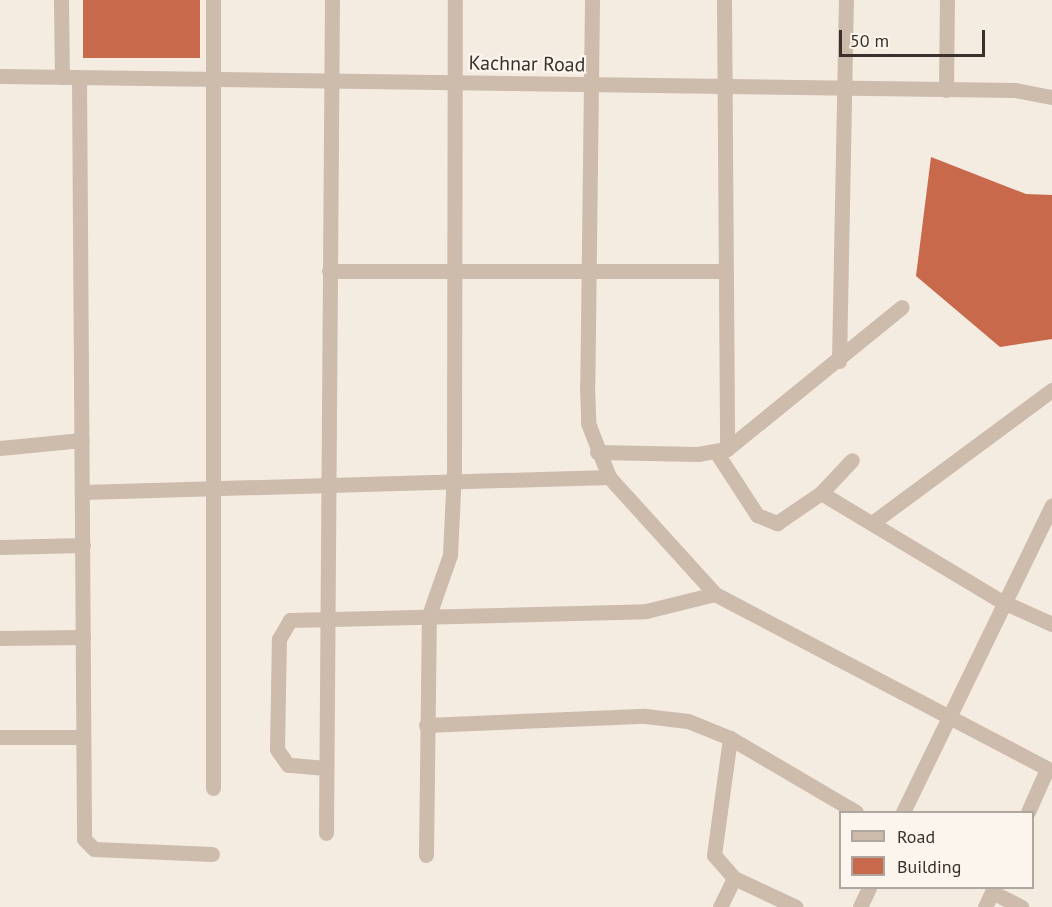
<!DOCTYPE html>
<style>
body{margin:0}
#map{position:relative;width:1052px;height:907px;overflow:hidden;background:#f4ebe1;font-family:"PT Sans",sans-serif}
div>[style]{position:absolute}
.building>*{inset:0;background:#c8694b;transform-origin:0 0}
.minor>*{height:15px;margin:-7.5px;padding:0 7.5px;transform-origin:7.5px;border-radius:7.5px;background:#cdbbac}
span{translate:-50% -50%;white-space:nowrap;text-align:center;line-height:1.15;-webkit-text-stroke:4.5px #fbf5ee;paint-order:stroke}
.street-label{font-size:20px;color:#3b302b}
.legend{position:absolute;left:839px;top:811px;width:195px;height:78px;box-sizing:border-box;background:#fbf5ee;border:2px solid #aea6a0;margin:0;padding:8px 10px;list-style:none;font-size:18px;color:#3b302b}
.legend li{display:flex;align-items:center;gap:12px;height:30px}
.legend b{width:30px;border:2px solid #aea6a0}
.scale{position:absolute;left:839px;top:30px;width:146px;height:27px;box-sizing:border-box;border:3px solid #3b302b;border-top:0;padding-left:8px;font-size:18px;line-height:21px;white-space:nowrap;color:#3b302b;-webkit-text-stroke:4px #fbf5ee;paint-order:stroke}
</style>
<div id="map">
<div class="building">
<i style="left:83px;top:0;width:117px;height:58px"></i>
<i style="clip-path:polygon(931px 157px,1026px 194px,1052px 195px,1052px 339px,1000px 347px,916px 276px)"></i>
</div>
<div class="minor">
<i style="left:61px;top:0;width:77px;rotate:89.3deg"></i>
<i style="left:592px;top:0;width:385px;rotate:90.7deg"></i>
<i style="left:587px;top:385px;width:38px;rotate:88deg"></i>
<i style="left:588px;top:423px;width:58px;rotate:68.7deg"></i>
<i style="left:609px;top:477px;width:158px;rotate:47.8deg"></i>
<i style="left:715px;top:594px;width:381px;rotate:27.7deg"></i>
<i style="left:724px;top:0;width:449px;rotate:89.6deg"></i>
<i style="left:0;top:76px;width:1015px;rotate:0.79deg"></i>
<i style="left:1015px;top:90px;width:38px;rotate:11deg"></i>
<i style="left:79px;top:77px;width:762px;rotate:89.62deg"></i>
<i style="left:84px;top:839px;width:14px;rotate:45deg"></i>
<i style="left:94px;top:849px;width:118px;rotate:2.4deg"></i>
<i style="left:946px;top:90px;width:90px;rotate:-89.4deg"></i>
<i style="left:329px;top:271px;width:396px"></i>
<i style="left:839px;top:361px;width:361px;rotate:-88.9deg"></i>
<i style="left:0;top:448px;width:82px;rotate:-5.6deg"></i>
<i style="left:597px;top:452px;width:101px;rotate:1.1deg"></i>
<i style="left:698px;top:454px;width:29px;rotate:-10deg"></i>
<i style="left:727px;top:449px;width:225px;rotate:-39.1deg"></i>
<i style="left:716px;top:452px;width:75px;rotate:56.9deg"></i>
<i style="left:757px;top:515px;width:22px;rotate:22deg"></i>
<i style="left:777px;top:523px;width:53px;rotate:-34.3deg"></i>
<i style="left:821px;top:493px;width:45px;rotate:-46.8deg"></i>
<i style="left:83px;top:492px;width:526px;rotate:-1.63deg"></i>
<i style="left:821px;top:493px;width:210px;rotate:31deg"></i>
<i style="left:1001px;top:601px;width:56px;rotate:24.3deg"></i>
<i style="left:872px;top:523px;width:224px;rotate:-36.5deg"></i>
<i style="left:0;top:547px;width:83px;rotate:-1.4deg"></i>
<i style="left:0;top:638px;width:83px;rotate:-0.7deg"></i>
<i style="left:426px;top:725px;width:219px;rotate:-2.4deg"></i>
<i style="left:645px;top:716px;width:43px;rotate:6.6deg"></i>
<i style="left:688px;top:721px;width:45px;rotate:22deg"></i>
<i style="left:730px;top:738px;width:146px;rotate:30.4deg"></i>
<i style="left:0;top:737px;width:83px"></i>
<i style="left:730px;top:738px;width:118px;rotate:97.8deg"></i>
<i style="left:714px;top:855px;width:30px;rotate:49deg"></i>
<i style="left:734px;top:878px;width:68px;rotate:25.1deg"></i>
<i style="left:326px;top:768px;width:38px;rotate:-175deg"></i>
<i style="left:288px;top:765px;width:19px;rotate:-125deg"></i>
<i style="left:277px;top:749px;width:110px;rotate:-89deg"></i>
<i style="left:279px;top:639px;width:22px;rotate:-60deg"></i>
<i style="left:290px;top:620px;width:356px;rotate:-1.4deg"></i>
<i style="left:646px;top:611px;width:71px;rotate:-13.8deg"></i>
<i style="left:213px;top:788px;width:788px;rotate:-90deg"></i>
<i style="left:903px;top:812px;width:341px;rotate:-64.1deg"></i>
<i style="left:1028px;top:812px;width:47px;rotate:-66.2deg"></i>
<i style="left:326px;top:833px;width:833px;rotate:-89.59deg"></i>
<i style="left:426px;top:855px;width:240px;rotate:-89.3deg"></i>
<i style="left:429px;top:615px;width:64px;rotate:-70.7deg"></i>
<i style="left:450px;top:555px;width:85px;rotate:-87.3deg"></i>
<i style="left:454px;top:470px;width:470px;rotate:-89.9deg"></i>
<i style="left:992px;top:892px;width:33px;rotate:27deg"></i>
<i style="left:720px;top:907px;width:32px;rotate:-64deg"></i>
<i style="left:860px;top:907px;width:21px;rotate:-65deg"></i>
<i style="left:985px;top:907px;width:21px;rotate:-65deg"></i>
</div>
<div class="street-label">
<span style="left:527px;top:64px;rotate:1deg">Kachnar Road</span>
</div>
<ul class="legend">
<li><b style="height:8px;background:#cdbbac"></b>Road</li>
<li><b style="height:16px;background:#c8694b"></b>Building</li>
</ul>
<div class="scale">50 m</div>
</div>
